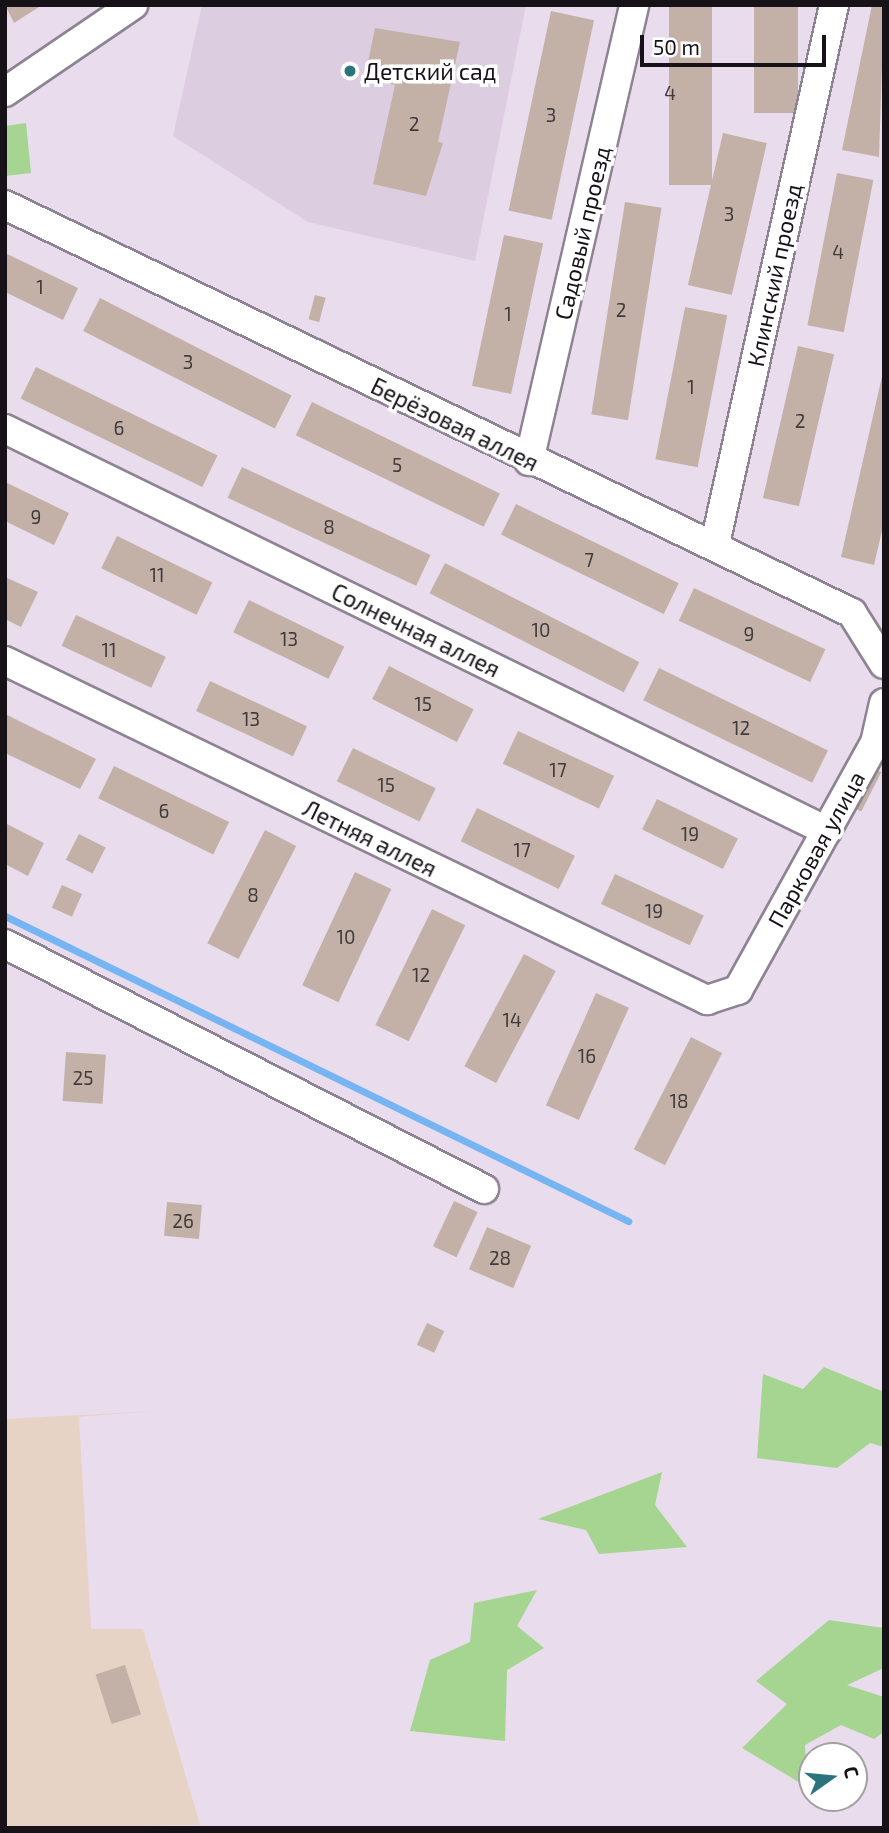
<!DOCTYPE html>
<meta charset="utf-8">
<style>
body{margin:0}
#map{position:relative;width:889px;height:1833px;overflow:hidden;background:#e8dced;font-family:"Exo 2",sans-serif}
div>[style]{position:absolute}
.industrial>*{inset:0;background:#e7d3c5}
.education>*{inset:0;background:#ddcde0}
.green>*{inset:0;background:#a6d592}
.stream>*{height:7px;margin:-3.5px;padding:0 3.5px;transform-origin:3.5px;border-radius:3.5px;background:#77b5f2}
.building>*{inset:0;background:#c3b1a7;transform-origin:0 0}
.roads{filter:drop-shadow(2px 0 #8e8392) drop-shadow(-2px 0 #8e8392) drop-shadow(0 2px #8e8392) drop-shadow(0 -2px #8e8392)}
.minor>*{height:28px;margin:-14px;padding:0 14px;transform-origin:14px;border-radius:14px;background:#fff}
.dots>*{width:19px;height:19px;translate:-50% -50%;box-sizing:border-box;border:4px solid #fff;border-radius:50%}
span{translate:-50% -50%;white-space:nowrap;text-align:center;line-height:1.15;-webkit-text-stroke:7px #fff;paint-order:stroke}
.number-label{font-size:19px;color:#413a3c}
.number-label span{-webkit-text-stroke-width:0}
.poi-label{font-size:23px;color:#161218}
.left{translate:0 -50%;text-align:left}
.street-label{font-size:23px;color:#161218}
.frame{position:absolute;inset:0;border:7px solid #161218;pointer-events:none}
.north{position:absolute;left:798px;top:1742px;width:70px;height:70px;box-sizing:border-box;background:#fff;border:2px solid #a2a0a3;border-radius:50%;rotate:75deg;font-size:19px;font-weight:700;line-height:28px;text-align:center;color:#161218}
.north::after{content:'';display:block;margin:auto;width:24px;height:32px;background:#2b747b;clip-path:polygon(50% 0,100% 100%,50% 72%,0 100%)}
.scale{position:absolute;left:640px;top:35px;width:186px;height:32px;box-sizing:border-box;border:4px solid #161218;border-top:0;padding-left:9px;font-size:21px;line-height:24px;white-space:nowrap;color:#161218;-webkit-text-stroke:5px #fff;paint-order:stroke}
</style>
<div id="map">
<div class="industrial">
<i style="clip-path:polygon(155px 1411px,79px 1417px,91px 1629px,143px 1629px,200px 1825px,5px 1828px,5px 1419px)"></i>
</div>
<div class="education">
<i style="clip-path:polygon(202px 5px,526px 5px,475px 261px,308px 222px,173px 136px)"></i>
</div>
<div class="green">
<i style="clip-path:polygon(26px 123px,31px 173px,5px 176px,5px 126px)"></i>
<i style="clip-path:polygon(824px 1367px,884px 1392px,884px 1447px,870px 1443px,837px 1468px,757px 1458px,763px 1374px,803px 1389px)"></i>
<i style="clip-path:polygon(662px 1472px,655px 1505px,687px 1547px,599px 1554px,586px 1530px,538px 1519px)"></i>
<i style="clip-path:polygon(537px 1590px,517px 1626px,544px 1648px,507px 1670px,505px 1741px,410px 1731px,430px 1660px,470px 1642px,474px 1603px)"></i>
<i style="clip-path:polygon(829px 1620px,884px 1628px,884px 1668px,847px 1685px,884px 1697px,884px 1732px,874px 1739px,841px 1725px,805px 1745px,807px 1787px,742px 1748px,787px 1704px,756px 1681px)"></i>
</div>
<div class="stream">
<i style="left:5px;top:916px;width:694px;rotate:26.08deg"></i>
</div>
<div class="building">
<i style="clip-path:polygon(5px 5px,42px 5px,14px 23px)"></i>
<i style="left:669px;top:5px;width:43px;height:180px"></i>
<i style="left:754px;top:5px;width:44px;height:108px"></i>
<i style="clip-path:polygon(872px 5px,884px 5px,879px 157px,842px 150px)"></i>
<i style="left:551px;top:11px;width:44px;height:204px;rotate:12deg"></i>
<i style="clip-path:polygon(375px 28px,460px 42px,438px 142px,443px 143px,426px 196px,373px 184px,395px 85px,365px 77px)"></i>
<i style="left:723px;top:133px;width:45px;height:156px;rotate:13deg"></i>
<i style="left:837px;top:173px;width:37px;height:155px;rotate:11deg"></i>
<i style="left:625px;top:202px;width:37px;height:215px;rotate:9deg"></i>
<i style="left:504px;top:235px;width:40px;height:154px;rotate:12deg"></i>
<i style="clip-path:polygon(5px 253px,78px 288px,63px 320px,5px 292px)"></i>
<i style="left:315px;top:295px;width:11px;height:25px;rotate:15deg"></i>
<i style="left:100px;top:298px;width:215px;height:37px;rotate:27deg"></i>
<i style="left:685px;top:307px;width:43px;height:155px;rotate:11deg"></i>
<i style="left:798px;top:346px;width:37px;height:156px;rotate:13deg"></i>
<i style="left:36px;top:367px;width:202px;height:35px;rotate:26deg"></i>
<i style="clip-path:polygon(883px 372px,884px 522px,874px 565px,841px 557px)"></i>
<i style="left:312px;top:402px;width:209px;height:37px;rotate:26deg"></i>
<i style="left:242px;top:467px;width:208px;height:34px;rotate:25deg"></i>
<i style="clip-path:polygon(5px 482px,69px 513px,54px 545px,5px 521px)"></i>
<i style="left:516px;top:504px;width:181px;height:34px;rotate:26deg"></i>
<i style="left:117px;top:536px;width:106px;height:36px;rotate:26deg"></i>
<i style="left:445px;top:563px;width:218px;height:34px;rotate:27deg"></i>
<i style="clip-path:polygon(5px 577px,38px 592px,21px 627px,5px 619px)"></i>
<i style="left:694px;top:588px;width:145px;height:36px;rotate:25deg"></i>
<i style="left:249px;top:600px;width:106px;height:36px;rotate:26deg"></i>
<i style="left:76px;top:615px;width:99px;height:34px;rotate:25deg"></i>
<i style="left:389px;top:666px;width:95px;height:37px;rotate:27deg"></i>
<i style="left:659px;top:668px;width:188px;height:36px;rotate:26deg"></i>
<i style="left:210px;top:681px;width:107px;height:33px;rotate:25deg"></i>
<i style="clip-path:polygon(5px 714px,96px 759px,80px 789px,5px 753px)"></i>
<i style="left:518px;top:731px;width:106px;height:36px;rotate:25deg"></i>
<i style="left:353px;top:748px;width:92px;height:37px;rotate:26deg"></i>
<i style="left:114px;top:766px;width:128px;height:36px;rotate:26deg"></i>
<i style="left:875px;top:769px;width:7px;height:44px;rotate:27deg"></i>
<i style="left:657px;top:799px;width:90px;height:34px;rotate:26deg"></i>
<i style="left:477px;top:808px;width:109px;height:37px;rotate:26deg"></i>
<i style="clip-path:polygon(5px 823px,44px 843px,28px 876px,5px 864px)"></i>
<i style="left:265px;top:830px;width:35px;height:127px;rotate:27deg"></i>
<i style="left:79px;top:834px;width:30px;height:29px;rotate:27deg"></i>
<i style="left:355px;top:872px;width:40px;height:125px;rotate:25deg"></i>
<i style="left:615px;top:874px;width:98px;height:33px;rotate:25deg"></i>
<i style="left:62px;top:885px;width:22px;height:25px;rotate:24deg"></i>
<i style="left:432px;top:909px;width:37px;height:129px;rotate:26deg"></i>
<i style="left:524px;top:954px;width:36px;height:127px;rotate:28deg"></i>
<i style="left:596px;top:993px;width:36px;height:123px;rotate:24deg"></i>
<i style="left:691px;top:1037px;width:35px;height:126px;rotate:27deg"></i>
<i style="left:66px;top:1052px;width:40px;height:49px;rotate:4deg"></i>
<i style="left:454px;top:1201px;width:26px;height:50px;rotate:25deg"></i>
<i style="left:167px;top:1202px;width:35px;height:34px;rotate:5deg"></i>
<i style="left:487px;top:1227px;width:48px;height:46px;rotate:23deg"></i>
<i style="left:427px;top:1323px;width:19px;height:24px;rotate:25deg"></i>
<i style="left:125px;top:1665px;width:52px;height:31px;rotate:72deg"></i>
</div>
<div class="roads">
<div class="minor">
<i style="left:5px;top:92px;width:155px;rotate:-34.2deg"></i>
<i style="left:5px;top:205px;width:940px;rotate:25.72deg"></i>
<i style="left:852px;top:613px;width:60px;rotate:57.9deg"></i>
<i style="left:5px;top:429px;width:915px;rotate:26.06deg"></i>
<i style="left:529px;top:461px;width:468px;rotate:-77deg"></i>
<i style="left:715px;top:544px;width:552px;rotate:-77.55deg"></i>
<i style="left:5px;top:661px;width:780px;rotate:25.78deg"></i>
<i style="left:707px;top:1000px;width:33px;rotate:-18deg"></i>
<i style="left:738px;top:990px;width:282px;rotate:-61deg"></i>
<i style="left:875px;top:743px;width:41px;rotate:-77.3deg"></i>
<i style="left:5px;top:944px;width:538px;rotate:27.09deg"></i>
</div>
</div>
<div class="dots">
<i style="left:350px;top:71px;background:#2b747b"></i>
</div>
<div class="number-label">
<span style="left:670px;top:93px">4</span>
<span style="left:551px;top:115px">3</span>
<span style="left:414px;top:124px">2</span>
<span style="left:729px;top:214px">3</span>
<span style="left:838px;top:252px">4</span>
<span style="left:40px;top:287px">1</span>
<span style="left:621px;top:310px">2</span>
<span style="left:508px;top:314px">1</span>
<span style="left:188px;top:362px">3</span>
<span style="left:691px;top:387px">1</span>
<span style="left:800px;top:421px">2</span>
<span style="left:119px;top:428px">6</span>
<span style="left:397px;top:465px">5</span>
<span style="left:36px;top:517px">9</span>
<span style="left:329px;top:527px">8</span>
<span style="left:589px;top:560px">7</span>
<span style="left:157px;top:575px">11</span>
<span style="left:541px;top:630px">10</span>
<span style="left:749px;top:634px">9</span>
<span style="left:289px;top:639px">13</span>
<span style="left:109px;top:650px">11</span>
<span style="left:423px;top:704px">15</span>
<span style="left:251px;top:719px">13</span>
<span style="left:741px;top:728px">12</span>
<span style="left:558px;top:770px">17</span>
<span style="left:386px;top:785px">15</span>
<span style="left:164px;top:811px">6</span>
<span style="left:690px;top:834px">19</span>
<span style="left:522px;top:850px">17</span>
<span style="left:253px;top:895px">8</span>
<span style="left:654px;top:911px">19</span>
<span style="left:346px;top:937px">10</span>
<span style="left:421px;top:975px">12</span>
<span style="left:512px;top:1020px">14</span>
<span style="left:587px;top:1056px">16</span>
<span style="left:83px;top:1078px">25</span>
<span style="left:679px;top:1101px">18</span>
<span style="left:183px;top:1221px">26</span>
<span style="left:500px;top:1258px">28</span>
</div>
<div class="poi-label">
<span class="left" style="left:364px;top:71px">Детский сад</span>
</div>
<div class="street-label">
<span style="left:582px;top:233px;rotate:-77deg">Садовый проезд</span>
<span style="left:774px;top:275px;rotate:-78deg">Клинский проезд</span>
<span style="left:455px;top:424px;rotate:26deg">Берёзовая аллея</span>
<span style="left:416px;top:630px;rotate:26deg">Солнечная аллея</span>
<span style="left:370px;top:838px;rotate:26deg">Летняя аллея</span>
<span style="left:816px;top:849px;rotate:-61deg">Парковая улица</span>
</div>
<div class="frame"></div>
<div class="north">С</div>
<div class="scale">50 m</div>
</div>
